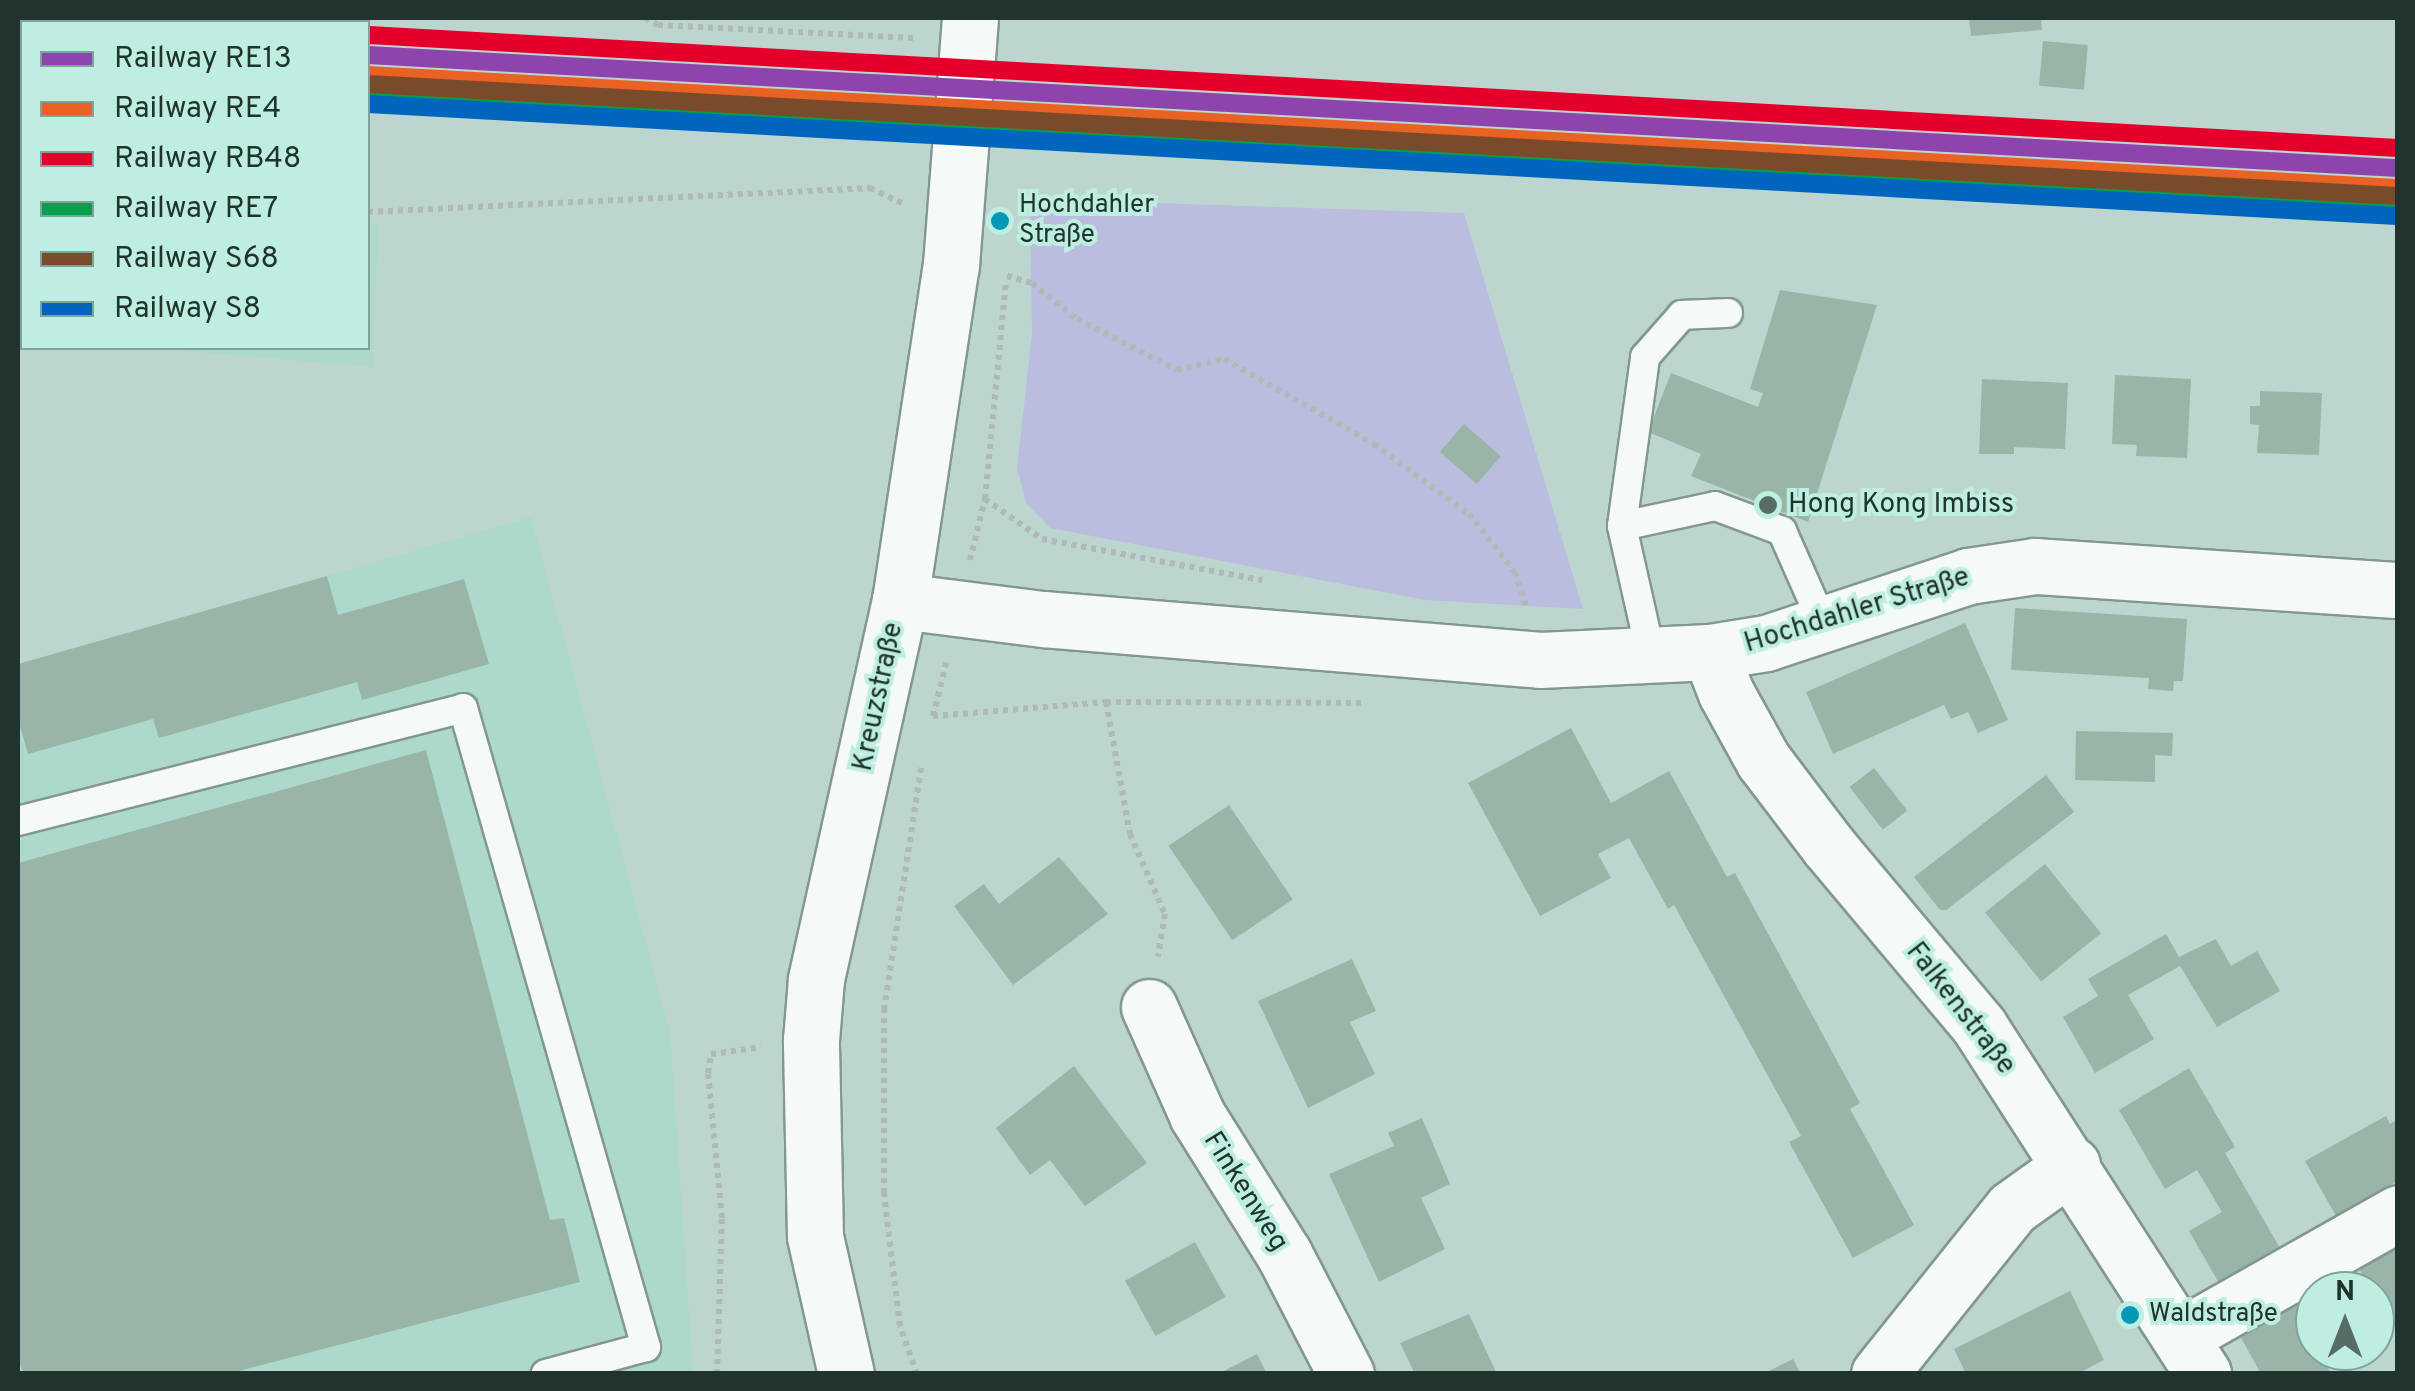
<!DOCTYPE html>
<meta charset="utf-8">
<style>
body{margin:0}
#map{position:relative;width:2415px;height:1391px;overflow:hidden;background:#bcd6cf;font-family:Overpass,sans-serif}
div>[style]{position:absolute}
.built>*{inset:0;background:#add8cc}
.green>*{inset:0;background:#bbbdde}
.building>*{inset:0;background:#99b5a8;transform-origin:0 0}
.path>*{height:6px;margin-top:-3px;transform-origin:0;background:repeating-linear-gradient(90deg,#afb9b6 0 5px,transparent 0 10px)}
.roads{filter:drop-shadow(2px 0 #839792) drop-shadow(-2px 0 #839792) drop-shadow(0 2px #839792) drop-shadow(0 -2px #839792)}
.lane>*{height:28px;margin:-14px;padding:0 14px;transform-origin:14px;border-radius:14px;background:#f5f9f8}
.street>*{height:55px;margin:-27.5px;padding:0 27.5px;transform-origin:27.5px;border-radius:27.5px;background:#f5f9f8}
.secondary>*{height:55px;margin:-27.5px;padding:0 27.5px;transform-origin:27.5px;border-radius:27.5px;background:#f5f9f8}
.rail-1>*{height:18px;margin:-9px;padding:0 9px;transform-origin:9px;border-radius:9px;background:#8e44ad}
.rail-2>*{height:18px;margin:-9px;padding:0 9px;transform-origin:9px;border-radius:9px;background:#e86223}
.rail-3>*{height:18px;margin:-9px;padding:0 9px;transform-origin:9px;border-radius:9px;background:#e4002b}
.rail-4>*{height:18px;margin:-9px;padding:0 9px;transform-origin:9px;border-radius:9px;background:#02a04f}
.rail-5>*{height:18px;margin:-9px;padding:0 9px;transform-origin:9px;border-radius:9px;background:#7a4b2a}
.rail-6>*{height:18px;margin:-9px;padding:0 9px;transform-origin:9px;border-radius:9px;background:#0065bd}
.dots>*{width:28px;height:28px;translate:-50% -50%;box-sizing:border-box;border:5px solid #beeee1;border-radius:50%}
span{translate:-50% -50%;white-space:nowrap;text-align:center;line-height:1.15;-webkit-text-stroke:8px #beeee1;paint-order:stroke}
.bus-label{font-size:26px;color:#20332e}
.left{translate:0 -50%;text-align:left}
.poi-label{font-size:28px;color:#20332e}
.street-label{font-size:28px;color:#20332e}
.frame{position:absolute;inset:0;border:20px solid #20332e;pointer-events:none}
.legend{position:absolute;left:20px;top:20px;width:350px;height:330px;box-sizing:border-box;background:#beeee1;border:2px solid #7fa399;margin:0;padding:12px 18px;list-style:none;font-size:30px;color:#20332e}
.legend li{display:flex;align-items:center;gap:20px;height:50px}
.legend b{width:50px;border:2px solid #7fa399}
.north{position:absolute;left:2295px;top:1271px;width:100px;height:100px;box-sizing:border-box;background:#beeee1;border:2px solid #7fa399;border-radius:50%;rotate:0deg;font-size:28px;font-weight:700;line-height:40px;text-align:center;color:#20332e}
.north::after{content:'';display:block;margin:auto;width:35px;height:45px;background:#576c66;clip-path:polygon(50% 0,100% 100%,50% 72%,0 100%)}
</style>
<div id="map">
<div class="built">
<i style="clip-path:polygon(378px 223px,373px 367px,149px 348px,368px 348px,368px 224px)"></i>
<i style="clip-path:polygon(531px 517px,670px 1032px,693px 1373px,18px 1374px,18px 665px)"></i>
</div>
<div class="green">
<i style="clip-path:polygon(1030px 199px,1464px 213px,1583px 609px,1425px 600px,1050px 528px,1026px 503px,1017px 468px,1032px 334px)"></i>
</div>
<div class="building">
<i style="clip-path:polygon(1969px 18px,2041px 18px,2042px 30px,1971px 36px)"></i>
<i style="left:2043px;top:41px;width:45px;height:45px;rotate:5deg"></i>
<i style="clip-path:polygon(1780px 290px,1877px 305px,1808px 522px,1691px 476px,1701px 454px,1648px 432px,1671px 373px,1758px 407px,1763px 393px,1750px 389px)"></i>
<i style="clip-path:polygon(2115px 375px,2191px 379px,2187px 458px,2136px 456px,2137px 445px,2112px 444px)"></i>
<i style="clip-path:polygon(1982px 379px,2068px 383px,2065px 449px,2014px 447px,2014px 454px,1979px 454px)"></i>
<i style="clip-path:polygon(2260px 391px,2322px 393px,2319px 455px,2257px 453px,2259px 425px,2250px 424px,2250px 406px,2260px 406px)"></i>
<i style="left:1464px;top:424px;width:49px;height:37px;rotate:41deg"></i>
<i style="clip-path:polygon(327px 576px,338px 615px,464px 579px,489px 664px,362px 700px,357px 682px,159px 738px,153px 719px,28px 754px,18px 719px,18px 664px)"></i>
<i style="clip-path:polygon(2015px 608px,2187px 619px,2183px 681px,2174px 681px,2173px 691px,2148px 689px,2149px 678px,2011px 670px)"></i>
<i style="clip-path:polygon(1965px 623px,2008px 720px,1978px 733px,1968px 712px,1951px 719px,1944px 705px,1833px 754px,1806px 692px)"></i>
<i style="clip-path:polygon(1571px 728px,1611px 803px,1669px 771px,1727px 877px,1735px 873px,1860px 1103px,1850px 1109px,1914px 1225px,1853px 1258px,1789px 1142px,1801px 1136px,1674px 905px,1668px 909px,1629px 838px,1598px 854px,1611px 878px,1540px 916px,1468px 783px)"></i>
<i style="clip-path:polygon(2076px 731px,2173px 733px,2172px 756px,2155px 755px,2155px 782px,2075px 780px)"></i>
<i style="clip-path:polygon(426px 750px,550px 1220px,564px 1218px,580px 1282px,227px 1374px,24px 1374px,18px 1360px,18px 863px)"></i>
<i style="left:1874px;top:768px;width:54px;height:31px;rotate:52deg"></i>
<i style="clip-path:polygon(2046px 775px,2074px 812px,1946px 910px,1940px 910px,1914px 877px)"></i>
<i style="left:1229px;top:805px;width:114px;height:73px;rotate:56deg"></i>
<i style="clip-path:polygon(1059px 857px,1108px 914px,1013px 985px,954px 906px,984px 884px,999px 904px)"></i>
<i style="left:2045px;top:864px;width:89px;height:77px;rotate:51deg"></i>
<i style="clip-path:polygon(2166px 934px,2179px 957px,2216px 939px,2231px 966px,2257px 951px,2280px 991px,2217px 1027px,2180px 966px,2128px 995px,2154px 1039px,2095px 1073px,2063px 1017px,2098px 996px,2088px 979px)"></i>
<i style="clip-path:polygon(1352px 959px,1376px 1011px,1350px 1022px,1375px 1074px,1308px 1108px,1258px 1001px)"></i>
<i style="clip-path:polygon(1074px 1066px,1147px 1163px,1085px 1206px,1050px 1160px,1030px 1175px,996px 1128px)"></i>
<i style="clip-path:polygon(2189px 1068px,2235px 1147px,2225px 1153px,2280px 1248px,2219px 1283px,2189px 1231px,2222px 1212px,2197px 1170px,2165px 1189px,2119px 1110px)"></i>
<i style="clip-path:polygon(2386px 1116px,2390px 1124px,2398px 1119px,2398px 1181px,2336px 1216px,2305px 1161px)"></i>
<i style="clip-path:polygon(1422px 1118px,1450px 1184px,1421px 1198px,1445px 1249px,1379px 1282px,1329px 1174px,1394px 1146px,1388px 1133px)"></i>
<i style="left:1195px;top:1242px;width:63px;height:80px;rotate:61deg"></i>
<i style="clip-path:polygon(2398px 1244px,2398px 1326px,2391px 1325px,2358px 1267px)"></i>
<i style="clip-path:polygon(2070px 1291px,2104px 1360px,2077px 1374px,1966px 1374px,1954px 1349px)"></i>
<i style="clip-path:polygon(2315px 1291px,2315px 1351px,2332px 1374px,2261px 1374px,2239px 1334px)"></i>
<i style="clip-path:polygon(1469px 1314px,1497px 1374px,1415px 1374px,1400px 1343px)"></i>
<i style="clip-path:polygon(1257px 1354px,1267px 1374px,1218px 1374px)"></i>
<i style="clip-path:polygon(1793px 1359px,1801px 1374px,1763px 1374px)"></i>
</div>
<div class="path">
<i style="left:645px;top:18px;width:15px;rotate:28deg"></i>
<i style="left:658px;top:25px;width:260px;rotate:2.9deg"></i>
<i style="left:18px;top:208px;width:4px"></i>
<i style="left:368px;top:212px;width:503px;rotate:-2.74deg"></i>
<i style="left:870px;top:188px;width:38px;rotate:25deg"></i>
<i style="left:1007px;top:276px;width:26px;rotate:16deg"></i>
<i style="left:1032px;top:283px;width:58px;rotate:38.7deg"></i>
<i style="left:1077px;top:319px;width:112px;rotate:27deg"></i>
<i style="left:1177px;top:370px;width:48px;rotate:-13.2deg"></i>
<i style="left:1224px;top:359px;width:172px;rotate:29.5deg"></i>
<i style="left:1374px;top:444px;width:118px;rotate:36.4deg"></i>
<i style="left:1469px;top:514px;width:74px;rotate:51.6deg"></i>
<i style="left:1515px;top:572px;width:39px;rotate:72deg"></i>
<i style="left:985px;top:499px;width:70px;rotate:35.1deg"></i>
<i style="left:1042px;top:539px;width:224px;rotate:10.6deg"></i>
<i style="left:970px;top:560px;width:63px;rotate:-76.2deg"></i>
<i style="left:985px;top:499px;width:220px;rotate:-84.5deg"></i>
<i style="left:1106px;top:702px;width:134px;rotate:79.7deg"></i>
<i style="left:1130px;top:834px;width:87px;rotate:66.4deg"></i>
<i style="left:1165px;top:914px;width:43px;rotate:99.5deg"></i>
<i style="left:933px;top:716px;width:174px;rotate:-4.6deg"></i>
<i style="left:1106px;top:702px;width:260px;rotate:0.2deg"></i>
<i style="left:933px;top:716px;width:58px;rotate:-76deg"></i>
<i style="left:717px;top:1374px;width:156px;rotate:-88.2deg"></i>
<i style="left:722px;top:1218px;width:146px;rotate:-95.5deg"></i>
<i style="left:708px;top:1073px;width:19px;rotate:-81deg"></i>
<i style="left:711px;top:1054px;width:50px;rotate:-8deg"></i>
<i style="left:917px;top:1374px;width:51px;rotate:-109.5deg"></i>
<i style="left:900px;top:1326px;width:134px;rotate:-96.9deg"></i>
<i style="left:884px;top:1193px;width:183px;rotate:-90deg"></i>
<i style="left:884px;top:1010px;width:246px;rotate:-81.3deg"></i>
</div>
<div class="roads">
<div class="lane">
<i style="left:1622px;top:526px;width:95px;rotate:-12.1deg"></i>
<i style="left:1715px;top:506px;width:72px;rotate:20.5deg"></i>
<i style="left:1782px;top:531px;width:104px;rotate:66.1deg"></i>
<i style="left:1651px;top:655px;width:132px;rotate:-102.7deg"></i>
<i style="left:1622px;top:526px;width:171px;rotate:-82.2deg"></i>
<i style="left:1645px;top:357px;width:56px;rotate:-48.6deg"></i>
<i style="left:1682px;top:315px;width:46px;rotate:-2.5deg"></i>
<i style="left:18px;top:821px;width:459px;rotate:-14.2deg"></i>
<i style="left:463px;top:708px;width:665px;rotate:74.02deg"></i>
<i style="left:646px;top:1347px;width:104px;rotate:164.9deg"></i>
</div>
<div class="street">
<i style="left:1710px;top:652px;width:44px;rotate:68.7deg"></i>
<i style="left:1726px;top:693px;width:77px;rotate:61.1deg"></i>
<i style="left:1763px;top:760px;width:109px;rotate:52.8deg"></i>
<i style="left:1829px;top:847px;width:234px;rotate:50deg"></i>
<i style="left:1979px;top:1026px;width:414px;rotate:57.2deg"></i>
<i style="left:1149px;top:1007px;width:118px;rotate:66deg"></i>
<i style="left:1197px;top:1115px;width:164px;rotate:58deg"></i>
<i style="left:1284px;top:1254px;width:135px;rotate:62.7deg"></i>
<i style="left:2181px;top:1336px;width:249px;rotate:-29.5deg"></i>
<i style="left:1879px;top:1374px;width:213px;rotate:-51.3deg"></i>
<i style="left:2012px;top:1208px;width:74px;rotate:-35.6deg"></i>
</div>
<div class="secondary">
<i style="left:900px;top:601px;width:144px;rotate:7.2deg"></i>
<i style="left:1043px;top:619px;width:499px;rotate:4.7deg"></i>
<i style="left:1540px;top:660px;width:170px;rotate:-2.7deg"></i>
<i style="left:1710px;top:652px;width:57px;rotate:-9.1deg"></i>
<i style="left:1766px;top:643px;width:213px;rotate:-18.3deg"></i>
<i style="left:1968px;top:576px;width:68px;rotate:-8.5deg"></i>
<i style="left:2035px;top:566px;width:364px;rotate:3.8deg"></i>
<i style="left:846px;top:1374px;width:141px;rotate:-102.7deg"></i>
<i style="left:815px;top:1236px;width:196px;rotate:-91.2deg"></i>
<i style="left:811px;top:1040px;width:61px;rotate:-85.3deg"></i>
<i style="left:816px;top:979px;width:387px;rotate:-77.5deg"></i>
<i style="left:900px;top:601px;width:340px;rotate:-81.4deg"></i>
<i style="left:951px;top:265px;width:248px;rotate:-85.6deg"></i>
</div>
</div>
<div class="rail-1">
<i style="left:368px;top:55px;width:2033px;rotate:3.19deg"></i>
</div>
<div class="rail-2">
<i style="left:368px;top:75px;width:2032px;rotate:3.19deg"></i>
</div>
<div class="rail-3">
<i style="left:369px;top:35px;width:2032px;rotate:3.19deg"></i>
</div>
<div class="rail-4">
<i style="left:368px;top:95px;width:2031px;rotate:3.19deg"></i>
</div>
<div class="rail-5">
<i style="left:368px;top:84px;width:2033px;rotate:3.16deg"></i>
</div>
<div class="rail-6">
<i style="left:368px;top:104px;width:2032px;rotate:3.16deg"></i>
</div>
<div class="dots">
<i style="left:1000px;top:221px;background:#0597b6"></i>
<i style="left:1768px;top:505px;background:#576c66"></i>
<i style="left:2130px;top:1315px;background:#0597b6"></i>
</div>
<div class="bus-label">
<span class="left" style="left:1019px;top:221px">Hochdahler<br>Straße</span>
<span class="left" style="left:2149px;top:1315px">Waldstraße</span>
</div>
<div class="poi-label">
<span class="left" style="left:1788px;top:505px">Hong Kong Imbiss</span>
</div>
<div class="street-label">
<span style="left:1857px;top:611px;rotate:-17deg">Hochdahler Straße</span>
<span style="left:879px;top:697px;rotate:-78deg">Kreuzstraße</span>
<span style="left:1960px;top:1009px;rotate:52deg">Falkenstraße</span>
<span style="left:1245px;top:1192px;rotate:58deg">Finkenweg</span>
</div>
<div class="frame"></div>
<ul class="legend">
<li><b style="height:12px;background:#8e44ad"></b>Railway RE13</li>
<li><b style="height:12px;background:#e86223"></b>Railway RE4</li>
<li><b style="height:12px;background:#e4002b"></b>Railway RB48</li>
<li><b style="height:12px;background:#02a04f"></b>Railway RE7</li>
<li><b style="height:12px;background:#7a4b2a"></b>Railway S68</li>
<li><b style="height:12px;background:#0065bd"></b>Railway S8</li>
</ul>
<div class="north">N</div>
</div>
